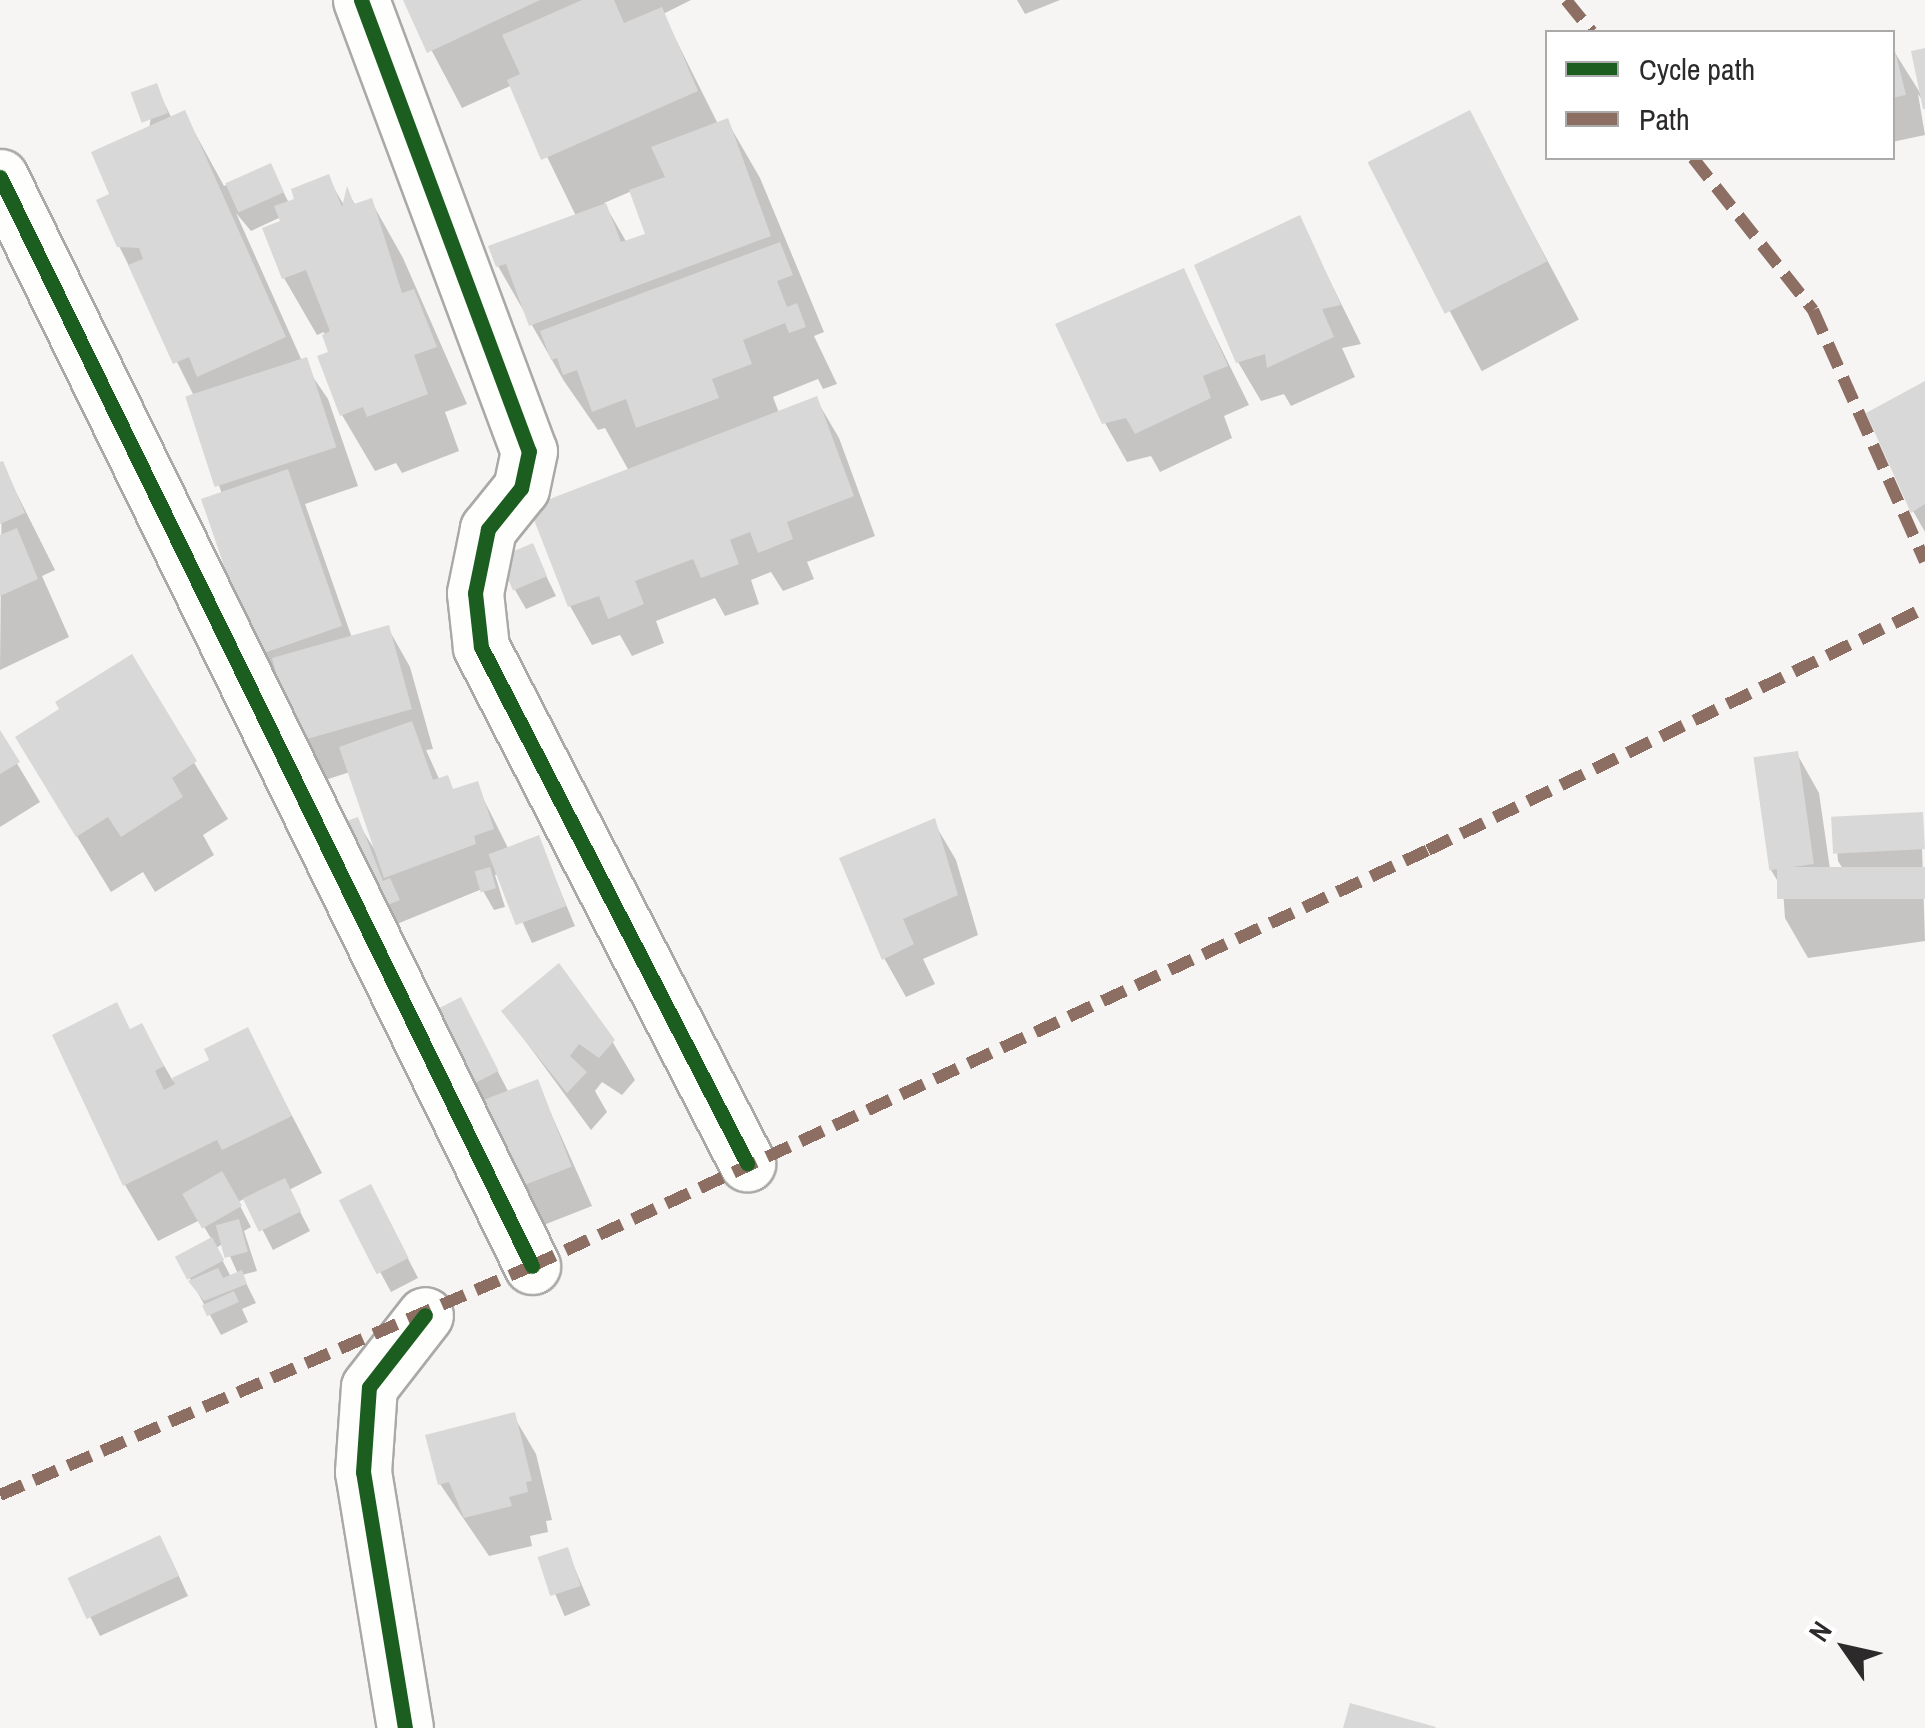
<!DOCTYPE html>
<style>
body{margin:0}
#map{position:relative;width:1925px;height:1728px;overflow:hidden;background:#f7f5f3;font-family:"Archivo Narrow",sans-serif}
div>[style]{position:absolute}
.shadow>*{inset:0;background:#0003;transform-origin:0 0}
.building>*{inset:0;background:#d8d8d8;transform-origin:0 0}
.roads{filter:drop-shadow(2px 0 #aaa9a7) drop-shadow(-2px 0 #aaa9a7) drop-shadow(0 2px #aaa9a7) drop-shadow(0 -2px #aaa9a7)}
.street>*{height:55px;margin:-27.5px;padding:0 27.5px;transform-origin:27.5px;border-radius:27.5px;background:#fefefd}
.quiet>*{height:12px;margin-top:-6px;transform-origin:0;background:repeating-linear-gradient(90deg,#8d6e63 0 25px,transparent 0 37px)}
.cycleway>*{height:15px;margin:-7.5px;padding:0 7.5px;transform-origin:7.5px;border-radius:7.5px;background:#1b5e20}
span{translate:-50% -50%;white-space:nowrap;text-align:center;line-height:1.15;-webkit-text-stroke:9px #fff;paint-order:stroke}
.legend{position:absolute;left:1545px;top:30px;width:350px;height:130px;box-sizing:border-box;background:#fff;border:2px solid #abaaaa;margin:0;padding:12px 18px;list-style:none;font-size:30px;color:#2c2a2a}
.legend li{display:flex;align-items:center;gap:20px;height:50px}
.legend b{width:50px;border:2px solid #abaaaa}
.north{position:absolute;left:1795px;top:1598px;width:100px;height:100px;-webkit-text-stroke:8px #fff;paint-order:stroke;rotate:304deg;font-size:28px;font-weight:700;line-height:40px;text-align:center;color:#2c2a2a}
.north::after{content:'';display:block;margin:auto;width:35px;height:45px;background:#2c2a2a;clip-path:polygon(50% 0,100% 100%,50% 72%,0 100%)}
</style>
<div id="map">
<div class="shadow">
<i style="clip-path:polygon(evenodd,405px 0,691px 0,663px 14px,718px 124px,727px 121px,760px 178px,824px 332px,814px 336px,837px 384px,823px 389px,818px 379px,773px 397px,779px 413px,816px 399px,839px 438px,875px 536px,807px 562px,814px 579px,783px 591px,771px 572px,751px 580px,759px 604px,725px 616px,715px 598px,656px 621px,664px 643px,632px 656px,620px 635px,592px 645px,570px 606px,629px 471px,605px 428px,598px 430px,564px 381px,498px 266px,576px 216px,512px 85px,462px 108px,405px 0,632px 191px,648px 235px,627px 243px,604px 203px,632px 191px)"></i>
<i style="clip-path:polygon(1017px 0,1060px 0,1025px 14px)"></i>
<i style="clip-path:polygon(1892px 48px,1922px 96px,1925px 50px,1925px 104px,1918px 94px,1925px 135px,1892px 142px)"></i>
<i style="clip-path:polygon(156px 86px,172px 119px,184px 113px,224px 186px,270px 166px,289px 203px,328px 178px,345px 207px,348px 193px,356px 206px,371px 201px,403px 258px,467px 404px,445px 412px,459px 451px,402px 473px,396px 463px,375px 471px,342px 415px,324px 332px,317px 335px,284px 278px,281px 217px,251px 231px,236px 213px,302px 361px,328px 399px,358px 486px,305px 504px,352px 638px,388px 628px,410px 667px,433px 749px,426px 750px,440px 781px,447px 778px,454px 791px,476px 784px,509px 850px,538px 838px,575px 926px,532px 943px,500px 873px,495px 875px,505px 907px,494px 910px,482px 889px,380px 931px,356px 820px,380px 858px,350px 772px,325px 780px,256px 655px,222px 494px,189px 401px,195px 398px,119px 246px,113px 195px,149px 129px)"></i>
<i style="left:1469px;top:113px;width:234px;height:110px;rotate:62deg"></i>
<i style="clip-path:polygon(1299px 218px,1361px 344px,1342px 348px,1355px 377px,1291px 406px,1284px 394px,1261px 401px,1238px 362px)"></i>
<i style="clip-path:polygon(1183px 271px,1249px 405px,1224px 416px,1232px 438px,1160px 472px,1151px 456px,1127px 462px,1105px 423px)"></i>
<i style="clip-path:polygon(1925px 384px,1925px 532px,1913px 511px)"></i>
<i style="clip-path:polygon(2px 464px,55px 570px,42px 576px,69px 637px,0 670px)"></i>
<i style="clip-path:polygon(532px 547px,556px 596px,526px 609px,515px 590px)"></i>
<i style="clip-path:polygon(131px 658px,228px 819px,203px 835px,214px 855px,155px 892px,143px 872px,111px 892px,51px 794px)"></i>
<i style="clip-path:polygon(0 735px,40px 802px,0 827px)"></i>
<i style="clip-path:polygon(1797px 754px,1819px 793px,1832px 883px,1850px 880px,1838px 861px,1835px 826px,1921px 815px,1925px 941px,1808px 958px,1785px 918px,1783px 890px,1771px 870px)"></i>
<i style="clip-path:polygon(933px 821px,956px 860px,978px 935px,923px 959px,935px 984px,906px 997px,884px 958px)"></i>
<i style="clip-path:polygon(504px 1012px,612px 1041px,635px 1080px,622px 1095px,602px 1082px,595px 1091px,607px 1112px,591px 1130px)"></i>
<i style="clip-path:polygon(471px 1020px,509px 1093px,537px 1082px,592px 1206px,536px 1228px,467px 1087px)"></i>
<i style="clip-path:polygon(evenodd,141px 1026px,173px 1081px,212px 1061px,247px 1030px,322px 1173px,289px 1190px,310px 1231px,273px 1250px,246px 1198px,238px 1202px,251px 1227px,244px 1231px,257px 1271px,242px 1275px,256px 1303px,242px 1309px,248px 1322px,221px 1335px,178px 1257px,212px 1240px,200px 1220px,158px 1241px,125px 1185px,131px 1032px,141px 1026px,224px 1243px,238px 1274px,231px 1277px,216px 1248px,224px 1243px)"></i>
<i style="clip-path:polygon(342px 1201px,381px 1206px,418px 1278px,391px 1292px)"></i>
<i style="clip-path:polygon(513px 1415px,536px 1454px,552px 1520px,546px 1521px,548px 1532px,530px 1536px,532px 1546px,489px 1556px,440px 1484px,428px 1437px)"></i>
<i style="left:567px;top:1550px;width:60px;height:28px;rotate:67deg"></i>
<i style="clip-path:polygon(170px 1557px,188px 1596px,100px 1636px,71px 1579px)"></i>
</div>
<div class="building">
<i style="clip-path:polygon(403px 0,540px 0,427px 53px)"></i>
<i style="clip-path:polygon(582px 0,614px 0,624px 23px,662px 7px,698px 91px,541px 160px,507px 80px,520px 74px,502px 35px)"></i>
<i style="clip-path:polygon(1892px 39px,1906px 95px,1892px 98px)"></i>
<i style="clip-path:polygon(1925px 48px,1925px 109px,1923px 109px,1911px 51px)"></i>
<i style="left:157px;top:83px;width:32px;height:28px;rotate:70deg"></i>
<i style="clip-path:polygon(185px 110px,286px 337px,197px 377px,189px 357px,173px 364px,128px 265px,143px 259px,139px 248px,117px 247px,96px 200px,109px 194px,91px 152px)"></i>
<i style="left:1470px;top:110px;width:170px;height:115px;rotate:63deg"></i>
<i style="clip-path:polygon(728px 118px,771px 236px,529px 326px,506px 264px,496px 267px,488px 246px,606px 203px,621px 242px,645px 234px,629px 190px,665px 177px,651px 147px)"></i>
<i style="left:271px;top:163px;width:32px;height:50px;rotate:66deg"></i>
<i style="clip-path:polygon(329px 174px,342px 207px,347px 186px,354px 204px,372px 198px,402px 293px,414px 289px,437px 347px,414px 355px,428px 394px,367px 417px,363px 407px,340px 416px,317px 356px,328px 352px,322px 335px,330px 331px,306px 270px,282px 279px,262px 228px,280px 221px,274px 206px,294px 199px,291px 189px)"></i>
<i style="clip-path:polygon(1300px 215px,1341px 305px,1322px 309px,1334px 337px,1267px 368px,1265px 354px,1236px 363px,1194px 265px)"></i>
<i style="clip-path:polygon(780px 242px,793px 275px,777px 281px,787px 307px,797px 303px,806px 327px,789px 333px,785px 323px,743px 340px,752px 364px,712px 379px,719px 398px,636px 428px,626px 399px,592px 412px,577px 370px,563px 375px,557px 358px,551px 360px,540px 331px)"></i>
<i style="clip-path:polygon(1184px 268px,1228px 366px,1203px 376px,1211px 398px,1135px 434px,1126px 418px,1102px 424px,1055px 324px)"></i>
<i style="left:307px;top:357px;width:95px;height:128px;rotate:72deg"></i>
<i style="clip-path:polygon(1925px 381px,1925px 504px,1911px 513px,1866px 413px)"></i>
<i style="clip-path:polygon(817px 396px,854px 496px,787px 522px,793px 539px,758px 553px,750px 532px,730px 540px,739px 564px,701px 578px,693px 559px,635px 581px,644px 604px,608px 619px,599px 596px,568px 607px,529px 507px)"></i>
<i style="clip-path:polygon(3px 461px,25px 513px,0 524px,0 462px)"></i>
<i style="left:288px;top:469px;width:166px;height:92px;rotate:71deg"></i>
<i style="clip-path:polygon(17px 528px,38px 579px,0 596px,0 535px)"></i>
<i style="left:533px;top:543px;width:36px;height:37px;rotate:67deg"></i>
<i style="clip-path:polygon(389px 625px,412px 709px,300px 741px,263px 677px,276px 673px,272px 658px)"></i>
<i style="clip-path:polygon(132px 654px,197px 761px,172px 778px,183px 797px,121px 837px,108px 817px,76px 837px,15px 737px,59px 709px,55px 702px)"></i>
<i style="clip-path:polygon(412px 721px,433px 780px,448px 775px,453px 789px,478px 781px,494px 829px,474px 836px,476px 844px,384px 878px,339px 747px)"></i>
<i style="clip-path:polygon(0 730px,20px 762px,0 774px)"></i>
<i style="left:1798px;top:751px;width:114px;height:45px;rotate:82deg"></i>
<i style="left:1923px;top:812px;width:37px;height:92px;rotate:87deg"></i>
<i style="clip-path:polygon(358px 817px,383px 881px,390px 878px,400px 900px,367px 913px,333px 826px)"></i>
<i style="clip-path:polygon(935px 818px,958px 895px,903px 919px,914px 944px,882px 960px,839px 858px)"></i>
<i style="left:539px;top:835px;width:76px;height:54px;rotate:69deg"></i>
<i style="left:490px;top:867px;width:22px;height:16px;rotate:74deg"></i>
<i style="left:1925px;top:867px;width:32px;height:148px;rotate:90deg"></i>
<i style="clip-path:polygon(559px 963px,615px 1040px,599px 1058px,579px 1044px,570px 1056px,587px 1072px,567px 1093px,501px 1011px)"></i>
<i style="left:461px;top:997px;width:83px;height:38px;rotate:63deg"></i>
<i style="clip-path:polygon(117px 1002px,130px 1029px,142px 1023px,164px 1066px,155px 1071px,164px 1090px,175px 1084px,172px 1078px,209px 1060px,204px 1049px,248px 1027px,292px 1116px,222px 1150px,217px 1140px,123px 1186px,52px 1035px)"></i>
<i style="left:538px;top:1079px;width:94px;height:64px;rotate:69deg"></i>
<i style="left:222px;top:1171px;width:40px;height:46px;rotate:60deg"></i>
<i style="left:285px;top:1178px;width:37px;height:47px;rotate:64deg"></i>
<i style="left:371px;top:1184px;width:83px;height:36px;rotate:63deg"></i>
<i style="left:239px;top:1219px;width:34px;height:24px;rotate:75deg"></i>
<i style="left:212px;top:1237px;width:26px;height:42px;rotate:62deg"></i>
<i style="clip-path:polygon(218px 1268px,223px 1278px,242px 1270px,247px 1284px,204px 1301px,188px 1281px)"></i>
<i style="left:234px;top:1291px;width:12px;height:35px;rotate:66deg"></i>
<i style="clip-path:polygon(515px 1412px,532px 1481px,526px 1482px,528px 1492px,509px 1497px,512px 1506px,464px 1518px,449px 1482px,438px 1485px,425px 1435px)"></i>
<i style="left:160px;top:1535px;width:45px;height:102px;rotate:65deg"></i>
<i style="left:568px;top:1547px;width:41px;height:32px;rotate:72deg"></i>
<i style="clip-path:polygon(1350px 1703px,1436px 1727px,1435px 1728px,1343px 1728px)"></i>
</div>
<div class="roads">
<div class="street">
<i style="left:361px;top:0;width:481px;rotate:69.6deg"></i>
<i style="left:529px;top:451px;width:38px;rotate:102deg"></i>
<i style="left:521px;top:488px;width:53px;rotate:128.8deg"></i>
<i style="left:488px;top:529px;width:65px;rotate:101.5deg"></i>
<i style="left:475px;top:593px;width:54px;rotate:83.7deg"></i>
<i style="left:481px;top:647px;width:581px;rotate:62.73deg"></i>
<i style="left:0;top:177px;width:1212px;rotate:63.96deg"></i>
<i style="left:405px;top:1728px;width:259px;rotate:-99.3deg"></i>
<i style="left:363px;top:1472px;width:85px;rotate:-86deg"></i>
<i style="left:369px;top:1387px;width:91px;rotate:-52.1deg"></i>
</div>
</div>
<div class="quiet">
<i style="left:1566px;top:0;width:41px;rotate:50.9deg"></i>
<i style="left:1693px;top:158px;width:194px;rotate:51.7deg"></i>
<i style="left:1813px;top:310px;width:275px;rotate:66deg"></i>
<i style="left:0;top:1495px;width:579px;rotate:-23.29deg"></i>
<i style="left:532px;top:1266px;width:988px;rotate:-24.9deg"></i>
<i style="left:1428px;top:850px;width:553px;rotate:-25.96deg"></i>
</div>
<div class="cycleway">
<i style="left:361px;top:0;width:481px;rotate:69.6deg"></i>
<i style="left:529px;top:451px;width:38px;rotate:102deg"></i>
<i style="left:521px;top:488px;width:53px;rotate:128.8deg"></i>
<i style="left:488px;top:529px;width:65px;rotate:101.5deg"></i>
<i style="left:475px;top:593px;width:54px;rotate:83.7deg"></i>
<i style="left:481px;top:647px;width:581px;rotate:62.73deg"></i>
<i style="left:0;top:177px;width:1212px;rotate:63.96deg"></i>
<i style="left:405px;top:1728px;width:259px;rotate:-99.3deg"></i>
<i style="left:363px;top:1472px;width:85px;rotate:-86deg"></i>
<i style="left:369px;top:1387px;width:91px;rotate:-52.1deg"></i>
</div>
<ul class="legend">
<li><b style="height:12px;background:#1b5e20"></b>Cycle path</li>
<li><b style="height:12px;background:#8d6e63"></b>Path</li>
</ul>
<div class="north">N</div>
</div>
